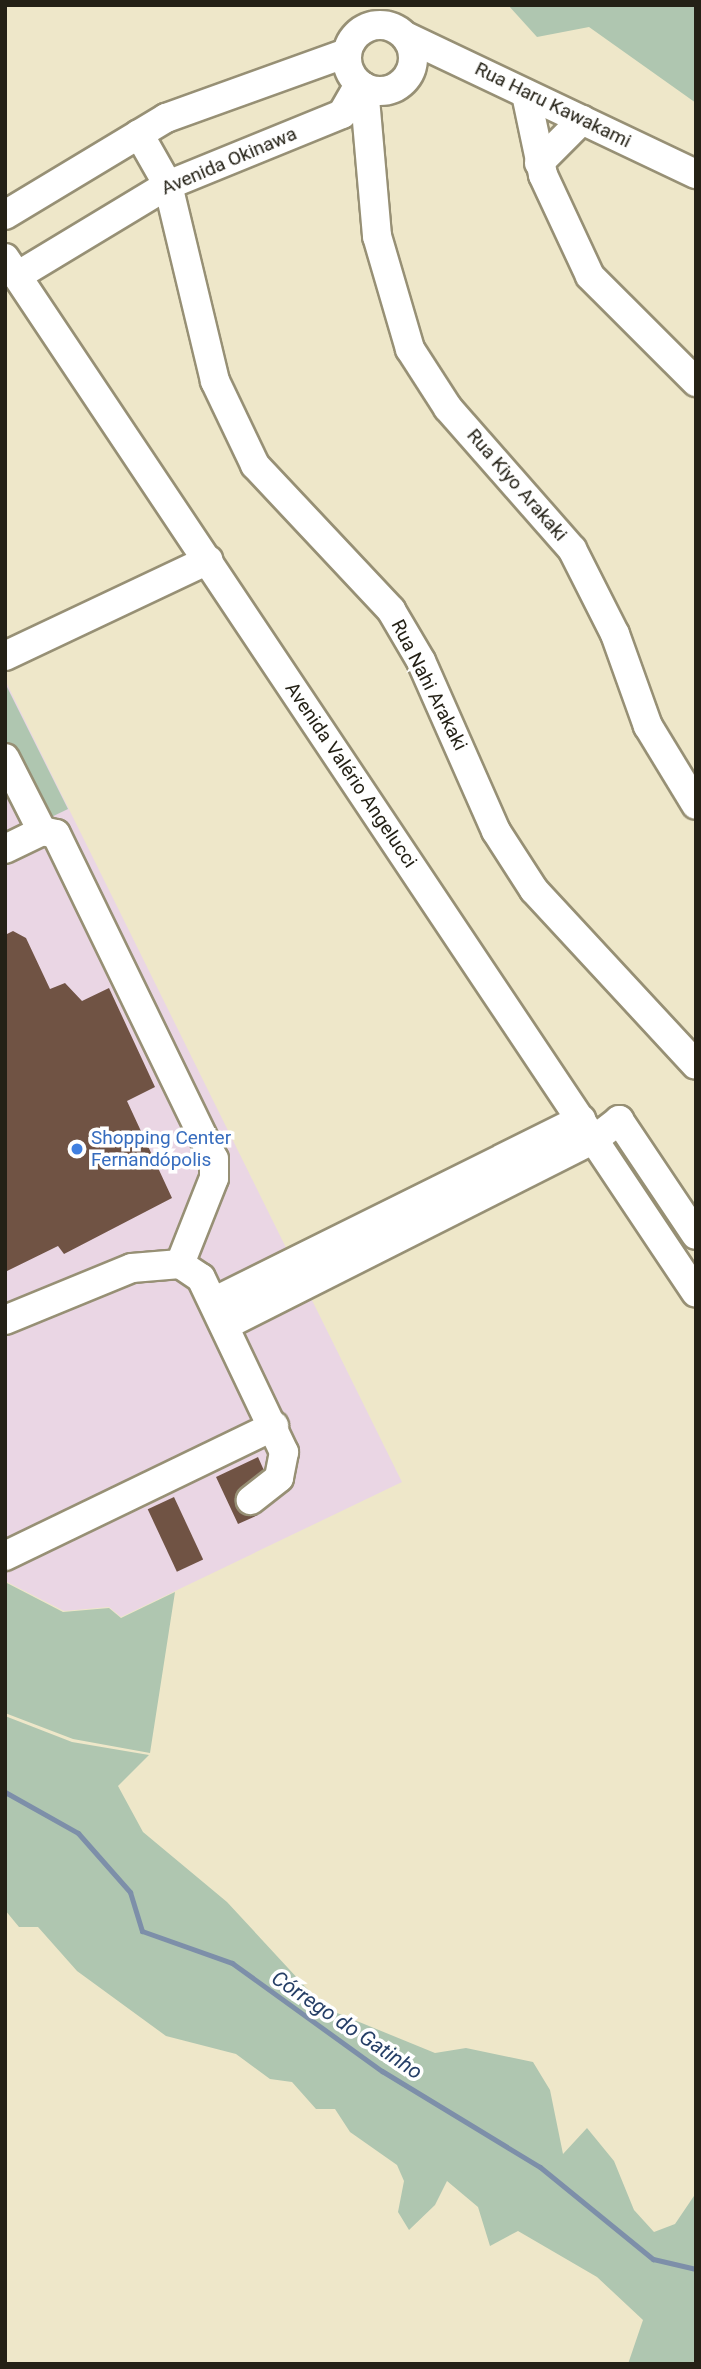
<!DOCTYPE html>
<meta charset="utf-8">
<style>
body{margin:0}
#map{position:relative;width:701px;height:2369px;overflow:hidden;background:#eee7c9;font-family:Roboto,sans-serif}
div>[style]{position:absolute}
.commercial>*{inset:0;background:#ead6e4}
.green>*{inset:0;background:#afc6b0}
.stream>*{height:5px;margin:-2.5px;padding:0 2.5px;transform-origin:2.5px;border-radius:2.5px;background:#7d8fa9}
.building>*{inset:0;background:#705344;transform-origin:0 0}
.roads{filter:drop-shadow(2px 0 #979075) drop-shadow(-2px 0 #979075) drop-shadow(0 2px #979075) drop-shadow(0 -2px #979075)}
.minor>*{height:28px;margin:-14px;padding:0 14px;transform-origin:14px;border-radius:14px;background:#fff}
.minor>.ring{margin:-14px;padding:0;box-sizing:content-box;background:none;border:28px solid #fff;border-radius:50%}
.dots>*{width:19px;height:19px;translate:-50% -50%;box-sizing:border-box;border:4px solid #fff;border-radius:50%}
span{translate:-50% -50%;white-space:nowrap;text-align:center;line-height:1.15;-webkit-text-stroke:7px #fff;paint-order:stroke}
.street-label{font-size:19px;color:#242116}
.shop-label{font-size:19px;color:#366cbe}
.left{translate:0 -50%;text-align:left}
.water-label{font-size:21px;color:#253e66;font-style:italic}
.frame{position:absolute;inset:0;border:7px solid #242116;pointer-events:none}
</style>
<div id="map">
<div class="commercial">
<i style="clip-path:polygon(5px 680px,402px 1482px,121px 1617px,109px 1607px,64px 1611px,5px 1581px)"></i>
</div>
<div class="green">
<i style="clip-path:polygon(508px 5px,696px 5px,696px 103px,589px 27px,537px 37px)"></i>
<i style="clip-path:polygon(5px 683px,68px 809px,39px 823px,5px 755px)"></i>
<i style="clip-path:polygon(5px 1582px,63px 1612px,109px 1608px,121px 1618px,175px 1592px,150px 1753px,73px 1739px,5px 1713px)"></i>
<i style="clip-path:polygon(5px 1716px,72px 1742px,149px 1755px,118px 1786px,143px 1832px,227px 1902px,325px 2008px,435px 2053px,466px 2048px,533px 2062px,550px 2090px,563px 2154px,587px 2128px,614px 2161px,634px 2210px,654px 2232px,675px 2224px,696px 2193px,696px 2364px,628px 2364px,643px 2320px,597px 2277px,518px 2231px,490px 2246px,478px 2207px,447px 2181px,435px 2205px,409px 2230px,398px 2212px,404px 2181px,397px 2165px,350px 2132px,335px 2109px,316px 2109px,292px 2082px,270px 2079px,236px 2054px,166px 2036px,77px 1971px,38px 1927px,19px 1927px,5px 1910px)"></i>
</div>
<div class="stream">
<i style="left:5px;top:1792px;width:84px;rotate:29.3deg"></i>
<i style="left:78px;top:1833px;width:79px;rotate:48.6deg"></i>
<i style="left:130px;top:1892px;width:41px;rotate:72.9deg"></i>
<i style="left:142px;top:1931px;width:96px;rotate:19.6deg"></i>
<i style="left:232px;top:1963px;width:185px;rotate:35.8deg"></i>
<i style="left:382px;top:2071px;width:185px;rotate:31.3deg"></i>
<i style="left:540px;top:2167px;width:146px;rotate:39.2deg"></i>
<i style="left:653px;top:2259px;width:44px;rotate:13.1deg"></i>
</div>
<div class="building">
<i style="clip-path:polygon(13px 931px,26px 938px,50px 989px,65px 983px,82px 1001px,109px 988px,155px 1087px,127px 1101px,172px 1198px,64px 1254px,58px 1246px,5px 1272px,5px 935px)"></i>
<i style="clip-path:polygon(258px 1457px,266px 1475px,244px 1486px,258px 1515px,238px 1524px,216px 1477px)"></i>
<i style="left:174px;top:1497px;width:69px;height:29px;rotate:65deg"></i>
</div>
<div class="roads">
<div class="minor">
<i class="ring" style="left:347px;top:25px;width:38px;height:38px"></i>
<i style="left:405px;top:36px;width:322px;rotate:25.4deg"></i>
<i style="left:364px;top:87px;width:150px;rotate:85deg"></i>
<i style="left:377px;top:236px;width:118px;rotate:73.7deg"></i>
<i style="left:410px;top:349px;width:70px;rotate:57.2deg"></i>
<i style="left:448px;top:408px;width:188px;rotate:48.7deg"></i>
<i style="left:572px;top:549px;width:95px;rotate:63.2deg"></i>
<i style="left:615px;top:634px;width:98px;rotate:70.3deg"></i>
<i style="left:648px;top:726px;width:92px;rotate:58.7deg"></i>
<i style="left:526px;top:94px;width:83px;rotate:78.1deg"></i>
<i style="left:543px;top:175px;width:111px;rotate:65deg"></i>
<i style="left:590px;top:276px;width:150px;rotate:45deg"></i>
<i style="left:139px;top:134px;width:59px;rotate:60.4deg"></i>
<i style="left:168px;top:185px;width:202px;rotate:76.5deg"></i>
<i style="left:215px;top:381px;width:93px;rotate:64.5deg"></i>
<i style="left:255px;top:465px;width:199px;rotate:46.8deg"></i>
<i style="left:391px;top:610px;width:59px;rotate:59.5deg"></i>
<i style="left:421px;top:661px;width:186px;rotate:66.2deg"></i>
<i style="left:496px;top:831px;width:70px;rotate:57.2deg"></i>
<i style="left:534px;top:890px;width:238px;rotate:47.2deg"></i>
<i style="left:539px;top:163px;width:61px;rotate:-45deg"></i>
<i style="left:5px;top:215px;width:188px;rotate:-31.1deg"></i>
<i style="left:166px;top:118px;width:192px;rotate:-19.8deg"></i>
<i style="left:5px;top:258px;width:1244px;rotate:56.27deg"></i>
<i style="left:17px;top:276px;width:176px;rotate:-31.1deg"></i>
<i style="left:168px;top:185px;width:188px;rotate:-22.2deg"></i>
<i style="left:342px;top:114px;width:34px;rotate:-60deg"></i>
<i style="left:5px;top:656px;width:225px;rotate:-25.3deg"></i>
<i style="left:5px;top:758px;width:82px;rotate:63.1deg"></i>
<i style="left:5px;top:849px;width:41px;rotate:-25.9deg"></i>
<i style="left:42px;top:831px;width:14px;rotate:12deg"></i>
<i style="left:56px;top:834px;width:361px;rotate:64.1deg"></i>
<i style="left:214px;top:1159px;width:19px;rotate:90deg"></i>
<i style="left:214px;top:1178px;width:92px;rotate:111.6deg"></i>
<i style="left:215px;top:1301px;width:409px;rotate:-26.4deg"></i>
<i style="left:5px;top:1320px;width:137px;rotate:-22.3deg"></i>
<i style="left:132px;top:1268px;width:48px;rotate:-4.8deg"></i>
<i style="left:180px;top:1264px;width:25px;rotate:34deg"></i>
<i style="left:201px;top:1278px;width:193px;rotate:64.5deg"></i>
<i style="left:284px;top:1452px;width:26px;rotate:101deg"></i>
<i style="left:279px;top:1478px;width:36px;rotate:142deg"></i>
<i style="left:226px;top:1325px;width:413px;rotate:-26.8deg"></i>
<i style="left:595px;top:1139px;width:31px;rotate:-38deg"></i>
<i style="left:619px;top:1120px;width:138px;rotate:56.2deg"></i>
<i style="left:5px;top:1556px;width:299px;rotate:-25.8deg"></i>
</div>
</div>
<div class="dots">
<i style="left:77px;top:1149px;background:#3f7fe0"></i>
</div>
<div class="street-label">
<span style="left:553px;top:105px;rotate:26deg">Rua Haru Kawakami</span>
<span style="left:229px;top:161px;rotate:-23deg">Avenida Okinawa</span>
<span style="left:517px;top:485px;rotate:49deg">Rua Kiyo Arakaki</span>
<span style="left:429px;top:685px;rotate:63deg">Rua Nahi Arakaki</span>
<span style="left:351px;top:775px;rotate:56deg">Avenida Valério Angelucci</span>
</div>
<div class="shop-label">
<span class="left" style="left:91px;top:1149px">Shopping Center<br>Fernandópolis</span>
</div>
<div class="water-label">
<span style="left:347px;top:2025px;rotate:34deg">Córrego do Gatinho</span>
</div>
<div class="frame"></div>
</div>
